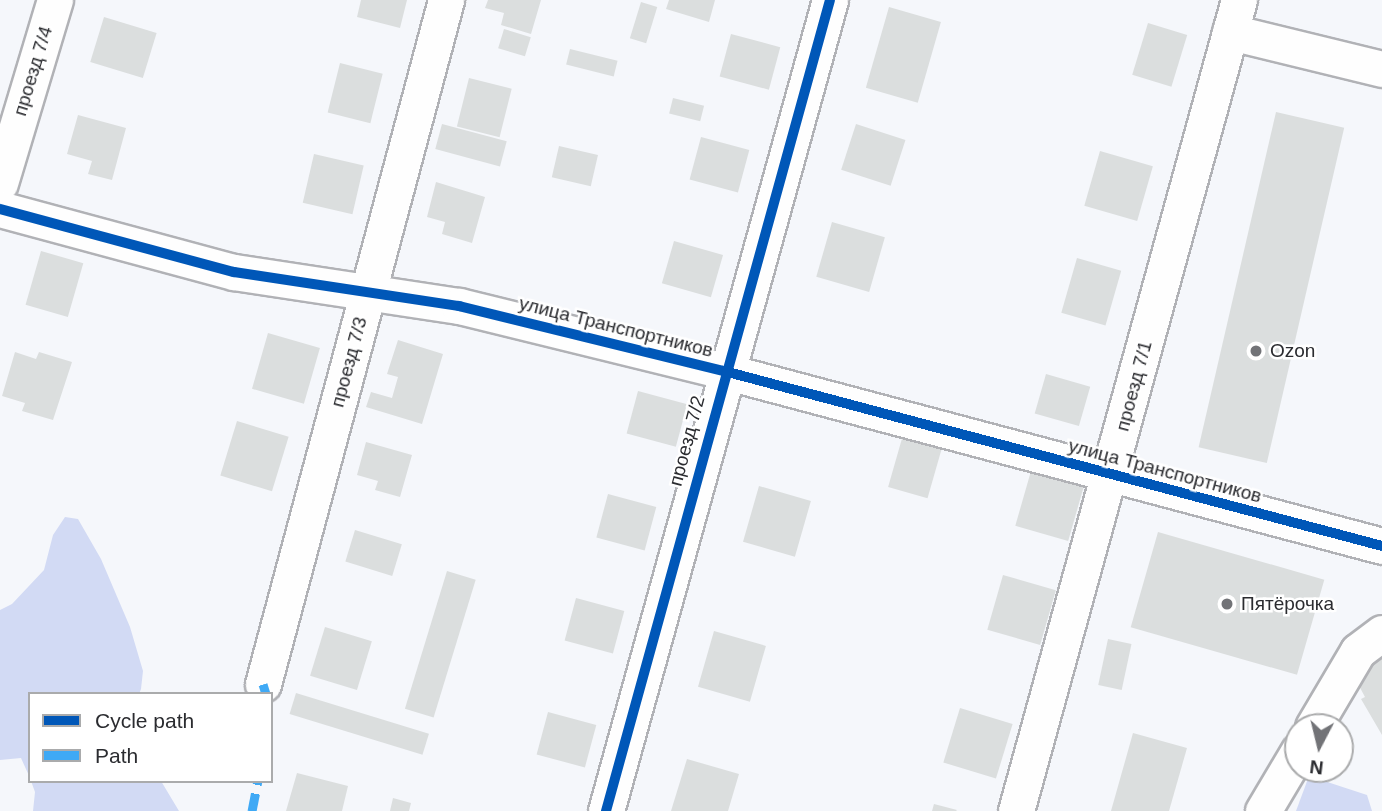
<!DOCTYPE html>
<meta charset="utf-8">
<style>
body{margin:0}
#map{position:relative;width:1382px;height:811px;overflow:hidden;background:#f5f7fb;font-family:Arial,sans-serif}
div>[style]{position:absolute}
.green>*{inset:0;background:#d2daf4}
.building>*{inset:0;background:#dbdede;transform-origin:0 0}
.roads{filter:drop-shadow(2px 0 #b1b2b6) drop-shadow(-2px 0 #b1b2b6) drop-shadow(0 2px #b1b2b6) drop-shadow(0 -2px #b1b2b6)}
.minor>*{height:35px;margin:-17.5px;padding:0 17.5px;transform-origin:17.5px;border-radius:17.5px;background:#fefefe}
.quiet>*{height:9px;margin-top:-4.5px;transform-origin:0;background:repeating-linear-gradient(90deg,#3fa9f5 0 18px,transparent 0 27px)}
.cycleway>*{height:10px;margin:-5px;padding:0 5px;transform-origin:5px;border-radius:5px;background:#0057b8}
.dots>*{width:19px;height:19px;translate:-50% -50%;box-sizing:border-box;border:4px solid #fff;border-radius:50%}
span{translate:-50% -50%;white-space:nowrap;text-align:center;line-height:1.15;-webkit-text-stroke:5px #fff;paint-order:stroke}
.street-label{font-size:19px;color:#2b2c30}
.poi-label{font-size:19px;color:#2b2c30}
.left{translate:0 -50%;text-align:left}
.legend{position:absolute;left:28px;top:692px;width:245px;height:91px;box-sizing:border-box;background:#fff;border:2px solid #aaabac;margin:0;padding:9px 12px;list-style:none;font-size:21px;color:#2b2c30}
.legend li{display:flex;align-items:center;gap:14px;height:35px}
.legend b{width:35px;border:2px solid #aaabac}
.north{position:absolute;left:1284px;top:713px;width:70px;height:70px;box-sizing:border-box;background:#fff;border:2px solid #aaabac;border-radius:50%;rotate:187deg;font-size:19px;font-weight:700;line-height:28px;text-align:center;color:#2b2c30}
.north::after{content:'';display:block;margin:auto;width:24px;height:32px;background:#727377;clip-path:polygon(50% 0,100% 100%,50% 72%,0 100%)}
</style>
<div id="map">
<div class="green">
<i style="clip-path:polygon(65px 517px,78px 519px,101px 559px,130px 627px,143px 671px,141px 689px,139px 694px,30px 694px,30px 778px,21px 758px,0 760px,0 610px,12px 604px,44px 570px,53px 535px)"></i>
<i style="clip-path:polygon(1309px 776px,1367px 795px,1372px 811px,1296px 811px)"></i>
<i style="clip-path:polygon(31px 781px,161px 781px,179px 811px,33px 811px,35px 792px)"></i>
</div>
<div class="building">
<i style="clip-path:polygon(361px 0,407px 0,400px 28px,357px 17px)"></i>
<i style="clip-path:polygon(488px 0,541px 0,531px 34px,501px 25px,504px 13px,485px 8px)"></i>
<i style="clip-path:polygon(669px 0,715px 0,709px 22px,666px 9px)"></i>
<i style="left:641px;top:2px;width:17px;height:38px;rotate:17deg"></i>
<i style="left:889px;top:7px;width:54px;height:84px;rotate:16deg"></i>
<i style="left:104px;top:17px;width:55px;height:47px;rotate:17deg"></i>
<i style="left:1148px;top:23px;width:41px;height:54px;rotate:17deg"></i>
<i style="left:504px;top:29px;width:28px;height:20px;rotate:17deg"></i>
<i style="left:731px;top:34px;width:51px;height:44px;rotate:15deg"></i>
<i style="left:570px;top:49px;width:49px;height:16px;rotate:14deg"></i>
<i style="left:340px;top:63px;width:44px;height:51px;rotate:14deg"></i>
<i style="left:469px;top:78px;width:44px;height:50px;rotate:14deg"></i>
<i style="left:673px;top:98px;width:32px;height:16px;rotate:14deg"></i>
<i style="left:1276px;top:112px;width:70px;height:344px;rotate:13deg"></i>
<i style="clip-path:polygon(78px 115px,126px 128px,112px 180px,88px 174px,92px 161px,67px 154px)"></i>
<i style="left:442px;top:124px;width:67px;height:26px;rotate:15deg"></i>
<i style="left:856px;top:124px;width:52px;height:48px;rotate:18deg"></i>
<i style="left:701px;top:137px;width:50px;height:44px;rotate:15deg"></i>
<i style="left:559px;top:146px;width:40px;height:32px;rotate:13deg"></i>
<i style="left:1100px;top:151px;width:55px;height:57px;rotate:16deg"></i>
<i style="left:314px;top:154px;width:51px;height:50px;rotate:13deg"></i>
<i style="clip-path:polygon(436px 182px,485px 197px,472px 243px,442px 234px,445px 222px,427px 217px)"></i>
<i style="left:832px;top:222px;width:55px;height:57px;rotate:16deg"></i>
<i style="left:674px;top:241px;width:51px;height:44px;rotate:16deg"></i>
<i style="left:41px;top:251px;width:44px;height:56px;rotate:16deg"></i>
<i style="left:1077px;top:258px;width:46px;height:57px;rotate:16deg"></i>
<i style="left:268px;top:333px;width:54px;height:58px;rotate:16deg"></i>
<i style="clip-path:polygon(398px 340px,443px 354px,422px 424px,366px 407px,371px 392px,392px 398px,398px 377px,387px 374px)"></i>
<i style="clip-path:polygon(15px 352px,36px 359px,39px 352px,72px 362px,53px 420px,22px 411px,25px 403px,2px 396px)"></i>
<i style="left:1046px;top:374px;width:46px;height:41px;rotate:16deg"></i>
<i style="left:638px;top:391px;width:51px;height:44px;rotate:15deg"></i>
<i style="left:237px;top:421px;width:54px;height:57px;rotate:17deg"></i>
<i style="left:903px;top:435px;width:41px;height:54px;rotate:16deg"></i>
<i style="clip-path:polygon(366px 442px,412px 455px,400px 497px,375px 490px,378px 481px,357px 475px)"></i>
<i style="left:1031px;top:471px;width:55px;height:57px;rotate:16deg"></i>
<i style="left:759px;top:486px;width:54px;height:58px;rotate:16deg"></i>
<i style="left:608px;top:494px;width:50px;height:45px;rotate:15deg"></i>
<i style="left:355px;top:530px;width:49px;height:33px;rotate:17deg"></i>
<i style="left:1158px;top:532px;width:173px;height:99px;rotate:16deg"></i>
<i style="left:447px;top:571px;width:30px;height:144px;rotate:17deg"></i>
<i style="left:1003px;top:575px;width:55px;height:57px;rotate:16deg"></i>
<i style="left:576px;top:598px;width:50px;height:44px;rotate:15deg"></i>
<i style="left:325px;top:627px;width:49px;height:51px;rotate:17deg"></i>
<i style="left:714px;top:631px;width:54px;height:58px;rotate:16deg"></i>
<i style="left:1108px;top:639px;width:24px;height:47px;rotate:12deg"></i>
<i style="clip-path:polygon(1382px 653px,1382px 735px,1361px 699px,1365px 697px,1358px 684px,1365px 680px,1357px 667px)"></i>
<i style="left:296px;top:693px;width:139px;height:22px;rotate:17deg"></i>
<i style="left:960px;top:708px;width:55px;height:57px;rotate:17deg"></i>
<i style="left:548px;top:712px;width:50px;height:44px;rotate:15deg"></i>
<i style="clip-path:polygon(1133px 733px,1187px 748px,1169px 811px,1111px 811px)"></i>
<i style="clip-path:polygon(687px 759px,739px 774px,728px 811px,671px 811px)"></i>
<i style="clip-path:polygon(297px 773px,348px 786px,342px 811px,286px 811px)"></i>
<i style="clip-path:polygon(393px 798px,411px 803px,409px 811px,390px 811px)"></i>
<i style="clip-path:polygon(934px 804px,957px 810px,956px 811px,932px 811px)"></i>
</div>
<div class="roads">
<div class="minor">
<i style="left:1230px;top:32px;width:156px;rotate:13.7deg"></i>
<i style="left:0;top:183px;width:191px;rotate:-73.3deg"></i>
<i style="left:0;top:209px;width:242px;rotate:15.1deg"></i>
<i style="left:234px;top:272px;width:228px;rotate:8.6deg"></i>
<i style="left:459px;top:306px;width:273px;rotate:13.8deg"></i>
<i style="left:724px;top:371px;width:681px;rotate:14.89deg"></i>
<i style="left:263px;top:684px;width:708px;rotate:-75.02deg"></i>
<i style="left:1313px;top:727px;width:88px;rotate:-59.4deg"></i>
<i style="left:1358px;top:651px;width:30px;rotate:-37deg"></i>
<i style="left:606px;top:811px;width:841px;rotate:-74.56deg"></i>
<i style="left:1016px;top:811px;width:841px;rotate:-74.63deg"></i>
<i style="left:1263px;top:811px;width:69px;rotate:-59.3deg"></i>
</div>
</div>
<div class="quiet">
<i style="left:263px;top:684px;width:10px;rotate:73deg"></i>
<i style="left:252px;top:811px;width:31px;rotate:-79deg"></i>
</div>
<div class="cycleway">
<i style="left:0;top:209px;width:242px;rotate:15.1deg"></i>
<i style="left:234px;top:272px;width:228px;rotate:8.6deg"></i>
<i style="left:459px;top:306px;width:273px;rotate:13.8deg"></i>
<i style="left:724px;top:371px;width:681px;rotate:14.89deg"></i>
<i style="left:606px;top:811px;width:841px;rotate:-74.56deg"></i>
</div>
<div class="dots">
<i style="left:1256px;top:351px;background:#727377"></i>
<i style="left:1227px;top:604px;background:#727377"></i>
</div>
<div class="street-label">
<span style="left:33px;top:71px;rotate:-73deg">проезд 7/4</span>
<span style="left:616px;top:327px;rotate:14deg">улица Транспортников</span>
<span style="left:349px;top:362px;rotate:-75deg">проезд 7/3</span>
<span style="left:1134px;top:386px;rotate:-75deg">проезд 7/1</span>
<span style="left:687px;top:441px;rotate:-75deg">проезд 7/2</span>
<span style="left:1165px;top:471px;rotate:15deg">улица Транспортников</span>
</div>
<div class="poi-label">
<span class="left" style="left:1270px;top:351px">Ozon</span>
<span class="left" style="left:1241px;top:604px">Пятёрочка</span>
</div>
<ul class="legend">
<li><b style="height:9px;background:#0057b8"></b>Cycle path</li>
<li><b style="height:9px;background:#3fa9f5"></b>Path</li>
</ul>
<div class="north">N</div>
</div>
